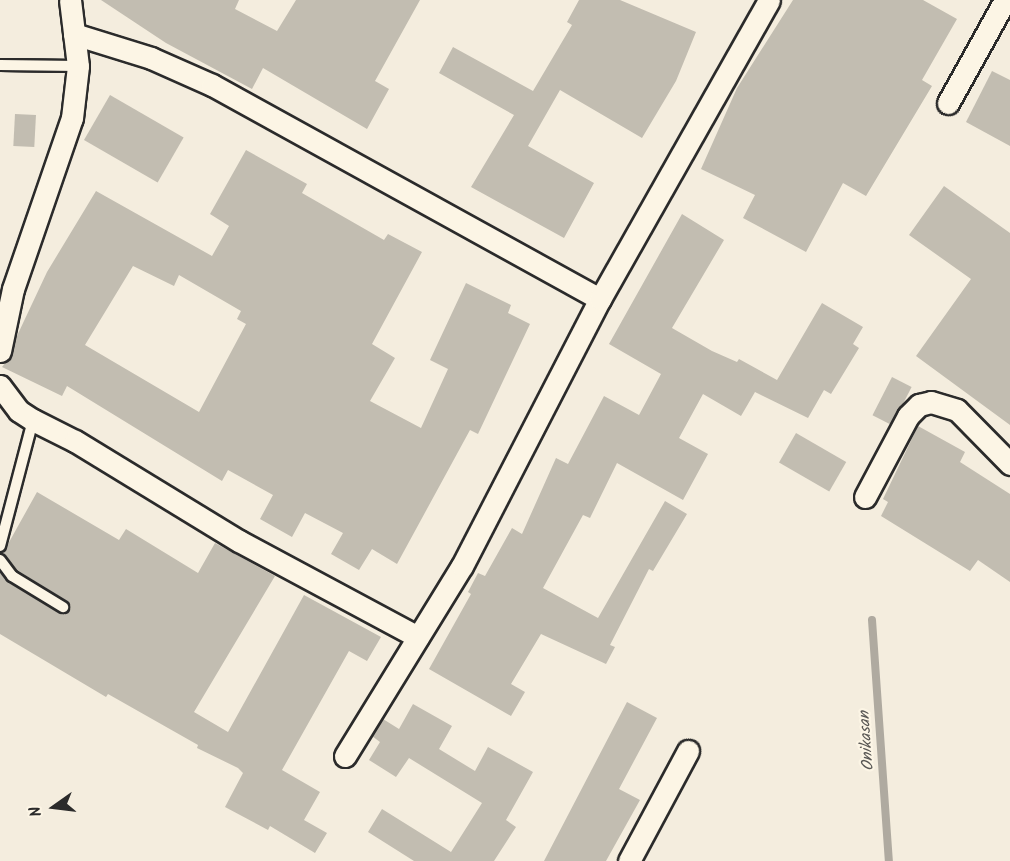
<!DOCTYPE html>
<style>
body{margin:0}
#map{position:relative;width:1010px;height:861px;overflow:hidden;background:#f4edde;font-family:Kalam,sans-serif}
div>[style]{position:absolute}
.stream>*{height:8px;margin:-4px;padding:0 4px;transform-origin:4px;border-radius:4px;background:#afaaa0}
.building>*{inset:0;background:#c2bdb1;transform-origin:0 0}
.roads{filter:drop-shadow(2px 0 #2b2b2b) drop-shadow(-2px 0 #2b2b2b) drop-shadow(0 2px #2b2b2b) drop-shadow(0 -2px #2b2b2b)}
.service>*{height:10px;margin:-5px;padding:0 5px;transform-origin:5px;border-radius:5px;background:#fcf5e5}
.minor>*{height:21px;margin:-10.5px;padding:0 10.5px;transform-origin:10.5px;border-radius:10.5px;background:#fcf5e5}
span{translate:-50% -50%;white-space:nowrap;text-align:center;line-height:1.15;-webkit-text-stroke:4.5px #fcf5e5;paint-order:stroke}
.water-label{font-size:16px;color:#595754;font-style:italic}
.north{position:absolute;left:24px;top:777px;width:60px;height:60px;-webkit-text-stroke:4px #fcf5e5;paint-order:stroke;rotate:256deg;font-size:16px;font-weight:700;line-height:24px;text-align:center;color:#2b2b2b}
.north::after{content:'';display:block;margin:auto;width:21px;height:27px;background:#2b2b2b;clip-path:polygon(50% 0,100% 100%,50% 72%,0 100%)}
</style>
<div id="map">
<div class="stream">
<i style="left:872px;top:620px;width:242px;rotate:86deg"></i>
</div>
<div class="building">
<i style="clip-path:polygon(101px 0,239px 0,235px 9px,277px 31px,296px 0,420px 0,375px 81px,389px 89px,367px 129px,263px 68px,252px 89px,166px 43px)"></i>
<i style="clip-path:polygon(579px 0,620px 0,696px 32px,676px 81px,642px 138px,560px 90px,528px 146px,594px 183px,564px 238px,471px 187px,514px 115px,439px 73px,453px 47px,533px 91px,572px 25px,567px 22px)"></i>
<i style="clip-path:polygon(793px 0,923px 0,957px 19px,922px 80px,932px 86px,866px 196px,843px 183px,806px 252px,743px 218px,755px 195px,701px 169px,737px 88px)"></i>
<i style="clip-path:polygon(992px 71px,1010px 80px,1010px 146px,966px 122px)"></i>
<i style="left:110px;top:95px;width:85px;height:52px;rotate:30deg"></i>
<i style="left:15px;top:114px;width:21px;height:32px;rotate:3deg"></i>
<i style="clip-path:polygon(evenodd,246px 150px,307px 184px,302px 193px,384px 240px,388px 234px,422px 252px,372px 344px,395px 358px,370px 401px,421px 428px,448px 369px,430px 360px,466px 283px,511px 305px,508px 313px,530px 324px,478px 434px,470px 430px,397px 564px,372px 549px,359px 570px,331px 554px,343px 533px,305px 513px,292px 537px,260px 519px,273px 495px,228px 470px,222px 481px,67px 386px,62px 396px,2px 367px,12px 354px,16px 338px,47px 272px,96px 191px,212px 256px,229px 226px,210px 214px,246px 150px,133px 266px,174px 286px,179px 275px,241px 311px,237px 319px,246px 324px,199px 412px,85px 345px,133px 266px)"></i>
<i style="clip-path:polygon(944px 186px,1010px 233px,1010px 425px,916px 356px,971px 279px,909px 235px)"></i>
<i style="clip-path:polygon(682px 214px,724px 240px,672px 328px,712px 351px,737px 362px,739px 359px,777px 380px,822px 303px,863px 327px,853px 344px,859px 348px,831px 394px,824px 390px,808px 418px,755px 392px,741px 416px,703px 394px,679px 438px,708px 454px,683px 500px,617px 463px,590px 518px,583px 515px,543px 588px,598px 618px,665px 501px,687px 514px,653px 571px,649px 569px,610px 645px,615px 647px,606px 664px,541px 634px,511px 684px,525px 692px,511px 716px,429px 669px,471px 594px,468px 592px,478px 573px,485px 576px,512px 528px,522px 534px,556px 458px,568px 464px,604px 396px,639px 415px,661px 374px,609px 344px)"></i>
<i style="left:892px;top:377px;width:22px;height:43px;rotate:27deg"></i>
<i style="clip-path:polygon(918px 426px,965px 452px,960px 462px,1010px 494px,1010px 582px,978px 560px,970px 571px,881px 516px,888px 502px,883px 499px)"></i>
<i style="left:796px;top:433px;width:58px;height:34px;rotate:30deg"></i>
<i style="clip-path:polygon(37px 492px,119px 540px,126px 529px,198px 573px,215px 543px,275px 576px,194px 712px,228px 732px,304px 595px,381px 637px,367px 661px,349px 651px,282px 770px,320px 792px,304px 820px,327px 833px,315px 853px,270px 826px,268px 830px,225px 807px,243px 773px,238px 768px,197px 748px,198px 745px,108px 694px,106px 697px,0 634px,0 573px,8px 582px,59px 613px,66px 614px,70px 608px,67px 601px,17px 570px,3px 553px)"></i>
<i style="clip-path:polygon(627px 702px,657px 718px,619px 789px,640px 800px,606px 861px,544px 861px)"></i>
<i style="clip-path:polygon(413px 704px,452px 726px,439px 749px,475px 771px,488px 747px,533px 772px,506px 820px,516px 827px,494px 861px,414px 861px,368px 832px,382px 809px,451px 852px,482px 803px,409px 758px,396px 777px,369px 760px,380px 742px,372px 736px,383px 719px,399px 729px)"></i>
</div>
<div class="roads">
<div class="service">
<i style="left:0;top:65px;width:78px;rotate:0.7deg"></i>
<i style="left:0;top:546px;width:130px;rotate:-75.3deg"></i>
<i style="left:0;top:560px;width:20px;rotate:53deg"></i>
<i style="left:12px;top:576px;width:60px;rotate:31.3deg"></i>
</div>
<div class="minor">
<i style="left:74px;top:34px;width:81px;rotate:17.3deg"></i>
<i style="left:151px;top:58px;width:67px;rotate:23.9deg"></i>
<i style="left:212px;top:85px;width:443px;rotate:28.9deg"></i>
<i style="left:948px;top:103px;width:118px;rotate:-61deg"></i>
<i style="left:0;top:351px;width:63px;rotate:-78.2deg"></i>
<i style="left:13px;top:289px;width:181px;rotate:-71deg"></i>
<i style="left:72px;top:118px;width:52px;rotate:-83.4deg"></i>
<i style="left:78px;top:66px;width:66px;rotate:-96.9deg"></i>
<i style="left:0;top:386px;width:31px;rotate:53deg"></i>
<i style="left:19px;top:411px;width:17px;rotate:33deg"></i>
<i style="left:33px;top:420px;width:47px;rotate:26.6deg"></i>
<i style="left:75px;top:441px;width:192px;rotate:31.4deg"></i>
<i style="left:239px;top:541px;width:203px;rotate:28.2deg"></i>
<i style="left:865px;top:497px;width:92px;rotate:-62deg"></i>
<i style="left:908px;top:416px;width:16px;rotate:-45deg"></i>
<i style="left:919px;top:405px;width:12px;rotate:-14deg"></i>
<i style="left:931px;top:402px;width:27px;rotate:17deg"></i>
<i style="left:957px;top:410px;width:76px;rotate:45.5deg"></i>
<i style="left:345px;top:756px;width:223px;rotate:-58.4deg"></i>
<i style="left:462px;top:566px;width:301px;rotate:-62.7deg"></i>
<i style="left:600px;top:299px;width:343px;rotate:-60.5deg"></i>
<i style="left:629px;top:861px;width:125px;rotate:-61.8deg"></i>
</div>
</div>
<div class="water-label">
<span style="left:867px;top:741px;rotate:-94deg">Onikasan</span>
</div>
<div class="north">N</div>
</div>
